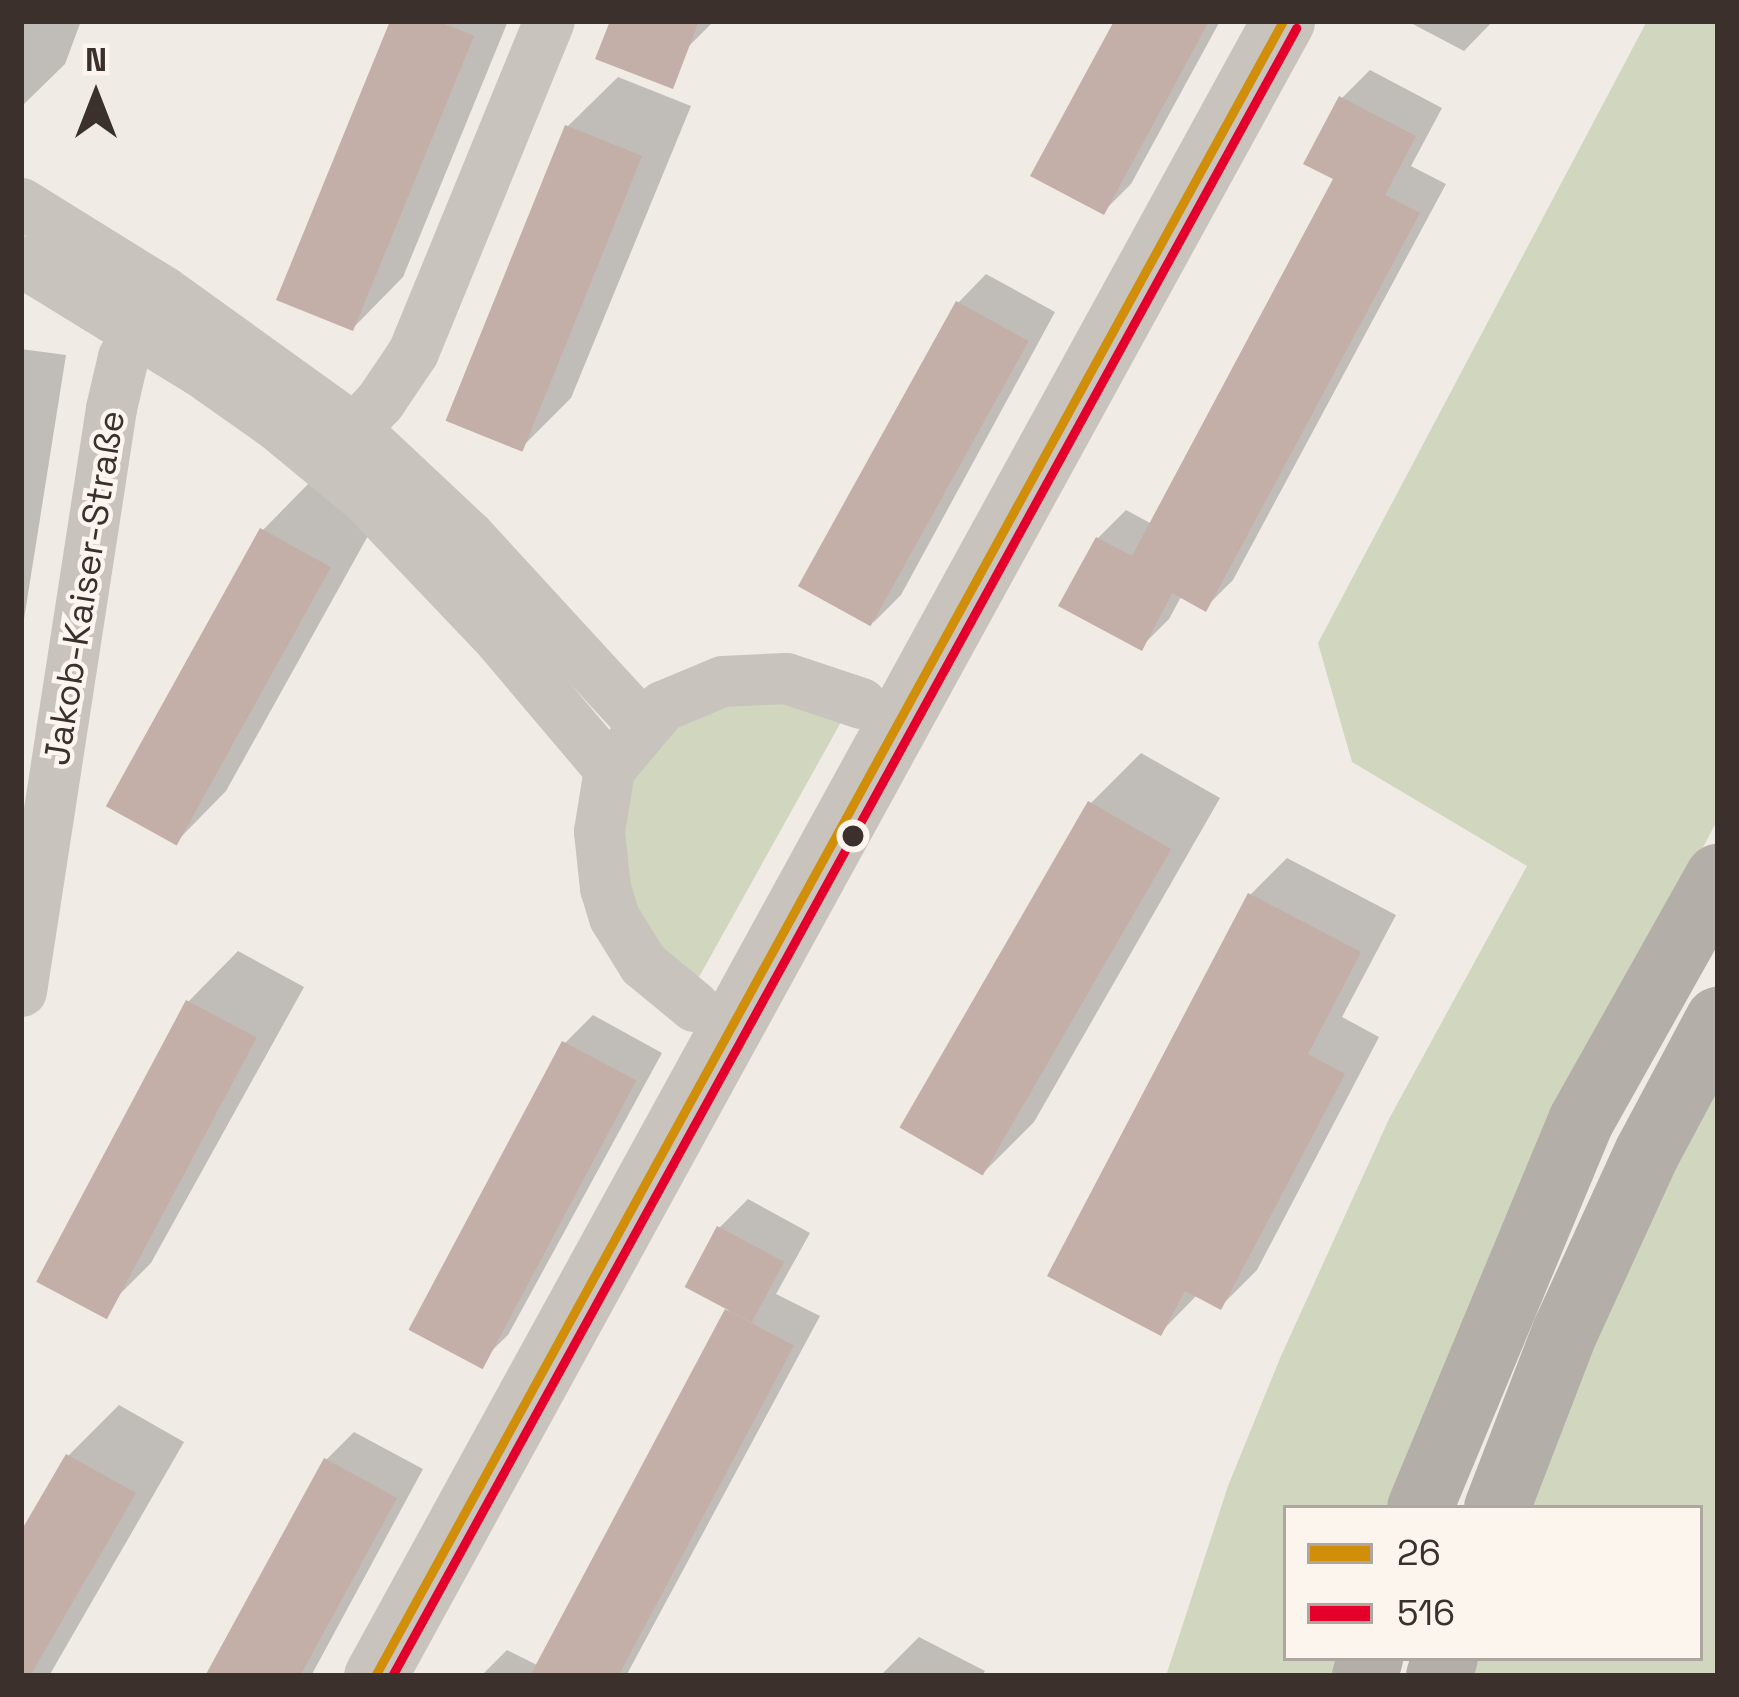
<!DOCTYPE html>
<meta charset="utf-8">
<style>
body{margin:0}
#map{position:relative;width:1739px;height:1697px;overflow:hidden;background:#f0ebe5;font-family:"Space Grotesk",sans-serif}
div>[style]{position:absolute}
.green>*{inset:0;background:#d1d6bf}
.shadow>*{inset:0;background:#0003}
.building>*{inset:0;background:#c3afa7;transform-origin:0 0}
.minor>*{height:51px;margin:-25.5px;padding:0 25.5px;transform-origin:25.5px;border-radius:25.5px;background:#c9c3be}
.tertiary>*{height:63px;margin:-31.5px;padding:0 31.5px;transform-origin:31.5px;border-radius:31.5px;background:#c9c3be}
.trunk>*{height:66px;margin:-33px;padding:0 33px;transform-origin:33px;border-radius:33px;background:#b4aea8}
.bus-1>*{height:9px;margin:-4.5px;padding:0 4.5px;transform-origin:4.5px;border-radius:4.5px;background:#d18e09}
.bus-2>*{height:9px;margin:-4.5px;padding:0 4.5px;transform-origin:4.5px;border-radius:4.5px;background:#e4002b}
.dots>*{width:33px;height:33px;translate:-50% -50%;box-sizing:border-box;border:6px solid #fbf5ee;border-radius:50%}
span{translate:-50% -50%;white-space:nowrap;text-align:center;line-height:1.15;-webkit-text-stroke:9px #fbf5ee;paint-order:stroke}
.street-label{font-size:36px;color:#3b302b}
.frame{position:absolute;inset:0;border:24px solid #3b302b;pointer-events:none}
.legend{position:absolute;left:1283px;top:1505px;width:420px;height:156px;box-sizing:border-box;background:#fbf5ee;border:3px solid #aea6a0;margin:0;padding:15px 21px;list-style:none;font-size:36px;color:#3b302b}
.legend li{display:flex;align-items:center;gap:24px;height:60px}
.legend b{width:60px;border:3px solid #aea6a0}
.north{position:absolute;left:36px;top:36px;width:120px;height:120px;-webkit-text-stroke:9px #fbf5ee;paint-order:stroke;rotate:0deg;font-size:33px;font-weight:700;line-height:48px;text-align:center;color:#3b302b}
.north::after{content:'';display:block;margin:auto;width:42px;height:54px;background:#3b302b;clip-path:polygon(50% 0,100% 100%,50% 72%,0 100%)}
</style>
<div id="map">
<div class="green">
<i style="clip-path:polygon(1647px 21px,1718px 21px,1718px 819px,1577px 1083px,1397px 1508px,1286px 1508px,1286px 1658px,1348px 1658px,1342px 1676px,1166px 1676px,1228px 1486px,1281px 1356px,1389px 1119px,1527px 866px,1352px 762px,1318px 643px)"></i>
<i style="clip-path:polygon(764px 699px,806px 705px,841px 722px,699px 977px,676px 966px,642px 925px,620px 864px,632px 781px,680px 724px,716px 705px)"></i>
<i style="clip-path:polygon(1718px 1074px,1718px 1676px,1465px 1676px,1471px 1658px,1700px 1658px,1700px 1508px,1526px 1508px,1619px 1273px)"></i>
</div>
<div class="shadow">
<i style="clip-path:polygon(21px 21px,81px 21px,65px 64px,21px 107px)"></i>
<i style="clip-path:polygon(394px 21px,508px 21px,403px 277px,353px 328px)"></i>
<i style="clip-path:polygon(623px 21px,714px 21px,686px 49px)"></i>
<i style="clip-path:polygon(1117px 21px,1220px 21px,1131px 184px,1103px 212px)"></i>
<i style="clip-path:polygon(1407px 21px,1493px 21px,1464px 51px)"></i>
<i style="clip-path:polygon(1370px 70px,1442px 108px,1411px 166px,1446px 184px,1233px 580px,1205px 608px,1182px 595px,1169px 619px,1141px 647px,1098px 538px,1126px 510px,1152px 524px,1337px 178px,1342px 98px)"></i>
<i style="clip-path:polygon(618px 77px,691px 106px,571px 398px,521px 448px,567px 127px)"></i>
<i style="clip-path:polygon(986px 274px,1055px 312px,901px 595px,873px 623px,958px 303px)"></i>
<i style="clip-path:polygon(21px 349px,66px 355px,21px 638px)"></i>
<i style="clip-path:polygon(313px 479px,379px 516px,226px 791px,176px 842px,263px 530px)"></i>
<i style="clip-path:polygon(1141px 753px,1220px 798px,1034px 1122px,984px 1172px,1091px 803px)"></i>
<i style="clip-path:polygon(1287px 858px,1396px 915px,1342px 1017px,1379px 1037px,1257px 1270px,1221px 1306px,1198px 1294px,1161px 1332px,1250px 895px)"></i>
<i style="clip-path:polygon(238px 951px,304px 987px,151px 1263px,100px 1314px,188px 1002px)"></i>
<i style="clip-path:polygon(593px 1015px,662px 1053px,508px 1335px,479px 1363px,565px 1043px)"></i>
<i style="clip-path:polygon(748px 1199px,810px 1233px,776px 1294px,820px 1316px,626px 1676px,481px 1676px,507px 1650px,537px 1665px,730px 1308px,689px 1286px,720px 1227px)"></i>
<i style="clip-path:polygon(119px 1405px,184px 1442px,49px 1676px,21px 1676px,21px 1538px,69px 1455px)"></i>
<i style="clip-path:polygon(354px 1432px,423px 1469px,311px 1676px,209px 1676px,326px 1460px)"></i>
<i style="clip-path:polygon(919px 1637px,985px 1671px,982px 1676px,880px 1676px)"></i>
</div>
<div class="building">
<i style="clip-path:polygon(390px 21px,437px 21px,474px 36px,353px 331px,276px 300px)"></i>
<i style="clip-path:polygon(610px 21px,699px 21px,673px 89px,595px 59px)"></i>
<i style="clip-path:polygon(1114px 21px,1209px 21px,1104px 215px,1030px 176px)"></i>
<i style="clip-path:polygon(1339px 96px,1416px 136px,1385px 195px,1420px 213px,1206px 612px,1172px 593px,1142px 651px,1058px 606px,1096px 537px,1132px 556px,1333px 179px,1303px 164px)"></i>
<i style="left:565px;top:125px;width:83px;height:319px;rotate:22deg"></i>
<i style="left:956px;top:301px;width:83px;height:326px;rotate:29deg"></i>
<i style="left:260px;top:528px;width:81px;height:318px;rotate:29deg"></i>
<i style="left:1088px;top:801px;width:96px;height:377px;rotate:30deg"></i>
<i style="clip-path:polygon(1248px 893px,1361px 952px,1308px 1054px,1345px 1074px,1221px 1310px,1185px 1291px,1161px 1336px,1047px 1276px)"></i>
<i style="left:186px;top:1000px;width:80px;height:319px;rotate:28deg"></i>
<i style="left:562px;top:1041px;width:84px;height:327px;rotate:28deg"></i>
<i style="left:717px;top:1226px;width:76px;height:69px;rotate:28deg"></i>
<i style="left:725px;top:1309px;width:78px;height:417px;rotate:28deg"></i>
<i style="clip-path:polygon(66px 1454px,136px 1493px,30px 1676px,21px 1676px,21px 1531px)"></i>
<i style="clip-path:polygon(324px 1458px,397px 1498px,300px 1676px,205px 1676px)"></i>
</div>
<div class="minor">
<i style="left:21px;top:203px;width:167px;rotate:31.8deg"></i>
<i style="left:163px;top:291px;width:235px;rotate:35.7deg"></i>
<i style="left:354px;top:428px;width:158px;rotate:43.2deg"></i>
<i style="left:469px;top:536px;width:255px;rotate:47.4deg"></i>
<i style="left:21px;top:261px;width:210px;rotate:31.6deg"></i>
<i style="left:200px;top:371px;width:95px;rotate:35.2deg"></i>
<i style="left:278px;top:426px;width:113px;rotate:39.6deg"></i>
<i style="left:365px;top:498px;width:196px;rotate:46.4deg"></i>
<i style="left:500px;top:640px;width:169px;rotate:49.8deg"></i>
<i style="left:333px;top:451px;width:69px;rotate:-46.8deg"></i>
<i style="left:380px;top:401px;width:59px;rotate:-56deg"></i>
<i style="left:413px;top:352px;width:358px;rotate:-67.7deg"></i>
<i style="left:21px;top:991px;width:590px;rotate:-81.22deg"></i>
<i style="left:111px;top:408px;width:52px;rotate:-76.8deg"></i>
<i style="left:123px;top:357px;width:64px;rotate:-59deg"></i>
<i style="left:694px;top:1006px;width:66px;rotate:-140.5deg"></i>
<i style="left:643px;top:964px;width:55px;rotate:-121.7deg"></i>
<i style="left:614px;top:917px;width:30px;rotate:-107deg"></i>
<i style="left:605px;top:888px;width:57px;rotate:-96deg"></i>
<i style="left:599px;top:831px;width:63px;rotate:-80.8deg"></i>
<i style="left:609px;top:769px;width:82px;rotate:-49.9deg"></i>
<i style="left:662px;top:706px;width:65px;rotate:-22.6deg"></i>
<i style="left:722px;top:681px;width:64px;rotate:-2.7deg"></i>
<i style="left:786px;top:678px;width:79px;rotate:18.4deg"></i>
</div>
<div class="tertiary">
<i style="left:375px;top:1676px;width:1888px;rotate:-61.25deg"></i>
</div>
<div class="trunk">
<i style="left:1420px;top:1508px;width:419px;rotate:-67.4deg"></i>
<i style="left:1581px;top:1121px;width:280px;rotate:-60.7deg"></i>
<i style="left:1497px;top:1508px;width:189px;rotate:-68.9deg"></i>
<i style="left:1565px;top:1332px;width:197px;rotate:-65.4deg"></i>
<i style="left:1647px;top:1153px;width:151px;rotate:-61.9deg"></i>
<i style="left:1365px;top:1676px;width:19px;rotate:-74deg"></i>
<i style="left:1439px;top:1676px;width:19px;rotate:-72deg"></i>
</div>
<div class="bus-1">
<i style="left:375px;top:1676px;width:1888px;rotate:-61.25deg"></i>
</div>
<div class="bus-2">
<i style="left:392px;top:1676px;width:1880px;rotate:-61.25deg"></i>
</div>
<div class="dots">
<i style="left:853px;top:836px;background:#3b302b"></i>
</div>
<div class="street-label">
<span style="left:85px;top:588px;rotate:-81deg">Jakob-Kaiser-Straße</span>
</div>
<div class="frame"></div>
<ul class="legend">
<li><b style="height:15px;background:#d18e09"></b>26</li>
<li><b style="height:15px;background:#e4002b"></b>516</li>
</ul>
<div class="north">N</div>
</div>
